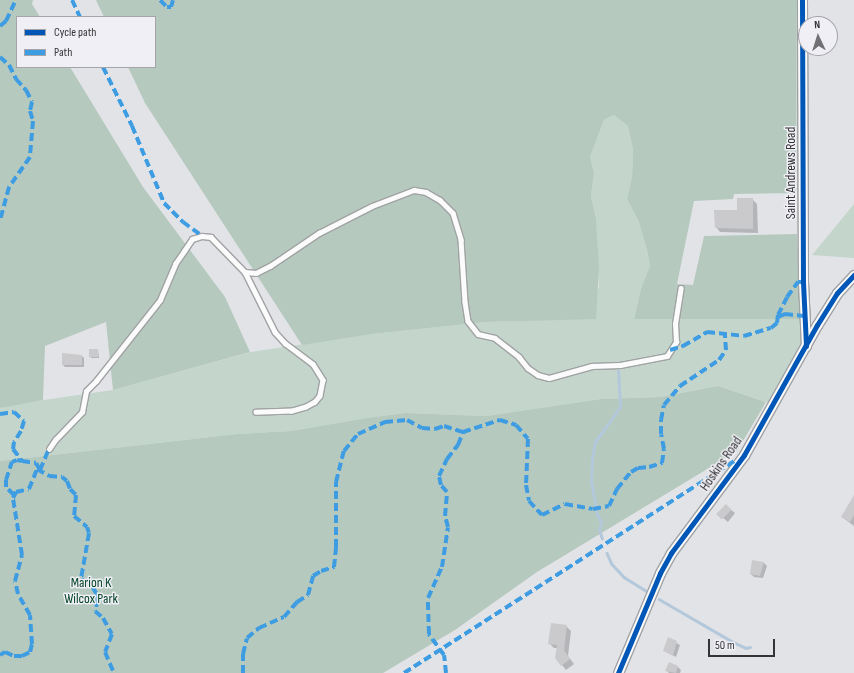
<!DOCTYPE html>
<style>
body{margin:0}
#map{position:relative;width:854px;height:673px;overflow:hidden;background:#e2e3e7;font-family:"Sofia Sans Condensed",sans-serif}
div>[style]{position:absolute}
.green>*{inset:0;background:#c4d5cc}
.forest>*{inset:0;background:#b5c9be}
.shadow>*{inset:0;background:#0003}
.stream>*{height:2.5px;margin:-1.25px;padding:0 1.25px;transform-origin:1.25px;border-radius:1.25px;background:#b3c8db}
.building>*{inset:0;background:#cacacc;transform-origin:0 0}
.roads{filter:drop-shadow(1px 0 #a1a2a4) drop-shadow(-1px 0 #a1a2a4) drop-shadow(0 1px #a1a2a4) drop-shadow(0 -1px #a1a2a4)}
.service>*{height:4.5px;margin:-2.25px;padding:0 2.25px;transform-origin:2.25px;border-radius:2.25px;background:#fbfbfb}
.minor>*{height:9px;margin:-4.5px;padding:0 4.5px;transform-origin:4.5px;border-radius:4.5px;background:#fbfbfb}
.quiet>*{height:4px;margin-top:-2px;transform-origin:0;background:repeating-linear-gradient(90deg,#3e9de2 0 8px,transparent 0 12px)}
.cycleway>*{height:5px;margin:-2.5px;padding:0 2.5px;transform-origin:2.5px;border-radius:2.5px;background:#0057b8}
span{translate:-50% -50%;white-space:nowrap;text-align:center;line-height:1.15;-webkit-text-stroke:3px #efeff5;paint-order:stroke}
.street-label{font-size:14px;color:#343436}
.park-label{font-size:14px;color:#044427}
.legend{position:absolute;left:16px;top:16px;width:140px;height:52px;box-sizing:border-box;background:#efeff5;border:1px solid #a4a4a9;margin:0;padding:5px 7px;list-style:none;font-size:12px;color:#343436}
.legend li{display:flex;align-items:center;gap:8px;height:20px}
.legend b{width:20px;border:1px solid #a4a4a9}
.north{position:absolute;left:798px;top:16px;width:40px;height:40px;box-sizing:border-box;background:#efeff5;border:1px solid #a4a4a9;border-radius:50%;rotate:356deg;font-size:11px;font-weight:700;line-height:16px;text-align:center;color:#343436}
.north::after{content:'';display:block;margin:auto;width:14px;height:18px;background:#717174;clip-path:polygon(50% 0,100% 100%,50% 72%,0 100%)}
.scale{position:absolute;left:708px;top:639px;width:67px;height:18px;box-sizing:border-box;border:2px solid #343436;border-top:0;padding-left:5px;font-size:12px;line-height:14px;white-space:nowrap;color:#343436;-webkit-text-stroke:3px #efeff5;paint-order:stroke}
</style>
<div id="map">
<div class="green">
<i style="clip-path:polygon(614px 115px,628px 126px,633px 150px,632px 177px,627px 199px,639px 222px,647px 250px,650px 266px,641px 288px,634px 318px,804px 319px,806px 346px,773px 404px,718px 386px,660px 397px,601px 399px,487px 416px,405px 413px,367px 418px,291px 431px,237px 434px,0 461px,0 408px,16px 404px,113px 390px,251px 352px,372px 334px,486px 322px,573px 319px,599px 288px,596px 218px,591px 196px,594px 173px,590px 157px,604px 120px)"></i>
<i style="clip-path:polygon(854px 204px,854px 258px,812px 255px)"></i>
</div>
<div class="forest">
<i style="clip-path:polygon(0 0,33px 0,32px 4px,40px 17px,17px 17px,17px 67px,70px 67px,143px 187px,225px 297px,250px 352px,113px 390px,106px 322px,45px 346px,43px 400px,0 408px)"></i>
<i style="clip-path:polygon(96px 0,797px 0,796px 193px,734px 194px,733px 199px,694px 201px,677px 284px,693px 285px,704px 236px,797px 234px,801px 319px,634px 319px,641px 288px,650px 266px,647px 250px,639px 222px,627px 199px,632px 177px,633px 150px,628px 126px,614px 115px,604px 120px,590px 157px,594px 173px,591px 196px,596px 218px,599px 268px,596px 319px,486px 322px,372px 334px,302px 345px,145px 103px,128px 67px,155px 67px,155px 17px,104px 17px)"></i>
<i style="clip-path:polygon(718px 386px,766px 402px,737px 451px,537px 572px,455px 630px,383px 673px,0 673px,0 461px,237px 434px,291px 431px,367px 418px,405px 413px,487px 416px,601px 399px,660px 397px)"></i>
</div>
<div class="shadow">
<i style="clip-path:polygon(752px 199px,757px 204px,758px 233px,720px 232px,716px 227px)"></i>
<i style="clip-path:polygon(90px 350px,98px 350px,99px 358px,91px 358px)"></i>
<i style="clip-path:polygon(63px 354px,82px 356px,84px 358px,84px 367px,65px 367px,63px 365px)"></i>
<i style="clip-path:polygon(854px 497px,854px 526px,842px 517px)"></i>
<i style="clip-path:polygon(726px 506px,735px 513px,728px 522px,722px 517px)"></i>
<i style="clip-path:polygon(753px 562px,764px 563px,767px 566px,763px 578px,754px 577px,751px 574px)"></i>
<i style="clip-path:polygon(566px 626px,571px 631px,568px 656px,574px 664px,566px 670px,562px 665px,558px 648px,554px 648px,549px 643px)"></i>
<i style="clip-path:polygon(669px 639px,680px 645px,676px 657px,664px 651px)"></i>
<i style="clip-path:polygon(670px 664px,678px 667px,681px 670px,680px 673px,669px 673px,667px 671px)"></i>
</div>
<div class="stream">
<i style="left:602px;top:539px;width:9px;rotate:-108deg"></i>
<i style="left:599px;top:530px;width:8px;rotate:-76deg"></i>
<i style="left:601px;top:522px;width:8px;rotate:-120deg"></i>
<i style="left:597px;top:515px;width:35px;rotate:-100deg"></i>
<i style="left:591px;top:481px;width:22px;rotate:-87deg"></i>
<i style="left:592px;top:459px;width:17px;rotate:-80deg"></i>
<i style="left:595px;top:442px;width:43px;rotate:-54.5deg"></i>
<i style="left:620px;top:407px;width:36px;rotate:-93deg"></i>
<i style="left:607px;top:553px;width:12px;rotate:66deg"></i>
<i style="left:612px;top:564px;width:18px;rotate:47deg"></i>
<i style="left:624px;top:577px;width:26px;rotate:32deg"></i>
<i style="left:659px;top:599px;width:88px;rotate:30.1deg"></i>
<i style="left:735px;top:643px;width:12px;rotate:24deg"></i>
<i style="left:746px;top:648px;width:4px;rotate:-14deg"></i>
</div>
<div class="building">
<i style="clip-path:polygon(737px 198px,753px 198px,753px 229px,715px 228px,714px 210px,737px 210px)"></i>
<i style="left:89px;top:349px;width:9px;height:8px"></i>
<i style="clip-path:polygon(62px 353px,82px 355px,82px 365px,62px 365px)"></i>
<i style="clip-path:polygon(854px 495px,854px 515px,850px 522px,841px 517px)"></i>
<i style="left:726px;top:504px;width:8px;height:14px;rotate:45deg"></i>
<i style="clip-path:polygon(752px 560px,764px 562px,760px 576px,750px 574px)"></i>
<i style="clip-path:polygon(551px 623px,567px 625px,564px 650px,570px 659px,561px 666px,555px 658px,557px 645px,548px 644px)"></i>
<i style="clip-path:polygon(668px 637px,677px 641px,673px 655px,663px 651px)"></i>
<i style="clip-path:polygon(669px 662px,678px 666px,676px 673px,665px 671px)"></i>
</div>
<div class="roads">
<div class="service">
<i style="left:245px;top:272px;width:67px;rotate:63.4deg"></i>
<i style="left:275px;top:332px;width:15px;rotate:48deg"></i>
<i style="left:285px;top:343px;width:35px;rotate:37deg"></i>
<i style="left:313px;top:364px;width:19px;rotate:58deg"></i>
<i style="left:323px;top:380px;width:16px;rotate:101deg"></i>
<i style="left:320px;top:396px;width:8px;rotate:130deg"></i>
<i style="left:315px;top:402px;width:10px;rotate:151deg"></i>
<i style="left:306px;top:407px;width:15px;rotate:164deg"></i>
<i style="left:292px;top:411px;width:36px;rotate:178deg"></i>
<i style="left:49px;top:449px;width:11px;rotate:-56deg"></i>
<i style="left:55px;top:440px;width:39px;rotate:-46deg"></i>
<i style="left:82px;top:412px;width:21px;rotate:-79deg"></i>
<i style="left:86px;top:391px;width:14px;rotate:-45deg"></i>
<i style="left:96px;top:381px;width:103px;rotate:-51.7deg"></i>
<i style="left:160px;top:300px;width:39px;rotate:-67deg"></i>
<i style="left:175px;top:264px;width:16px;rotate:-55deg"></i>
<i style="left:184px;top:251px;width:14px;rotate:-56deg"></i>
<i style="left:192px;top:239px;width:10px;rotate:-17deg"></i>
<i style="left:202px;top:236px;width:9px;rotate:6deg"></i>
<i style="left:211px;top:237px;width:49px;rotate:45.8deg"></i>
<i style="left:245px;top:272px;width:11px;rotate:5deg"></i>
<i style="left:256px;top:273px;width:16px;rotate:-27deg"></i>
<i style="left:270px;top:266px;width:59px;rotate:-34deg"></i>
<i style="left:319px;top:233px;width:59px;rotate:-27deg"></i>
<i style="left:372px;top:206px;width:45px;rotate:-20.9deg"></i>
<i style="left:414px;top:190px;width:12px;rotate:9deg"></i>
<i style="left:426px;top:192px;width:16px;rotate:30deg"></i>
<i style="left:440px;top:200px;width:18px;rotate:45deg"></i>
<i style="left:453px;top:213px;width:28px;rotate:73deg"></i>
<i style="left:461px;top:240px;width:62px;rotate:86.3deg"></i>
<i style="left:465px;top:302px;width:19px;rotate:81deg"></i>
<i style="left:468px;top:321px;width:16px;rotate:52deg"></i>
<i style="left:478px;top:334px;width:17px;rotate:13deg"></i>
<i style="left:495px;top:338px;width:31px;rotate:38deg"></i>
<i style="left:519px;top:357px;width:14px;rotate:51deg"></i>
<i style="left:528px;top:368px;width:12px;rotate:35deg"></i>
<i style="left:538px;top:375px;width:11px;rotate:15deg"></i>
<i style="left:549px;top:378px;width:45px;rotate:-15.6deg"></i>
<i style="left:592px;top:366px;width:28px;rotate:-2deg"></i>
<i style="left:620px;top:365px;width:48px;rotate:-10.8deg"></i>
<i style="left:667px;top:356px;width:17px;rotate:-57deg"></i>
<i style="left:676px;top:342px;width:18px;rotate:-93deg"></i>
<i style="left:675px;top:324px;width:36px;rotate:-81deg"></i>
</div>
<div class="minor">
<i style="left:802px;top:0;width:282px;rotate:89.8deg"></i>
<i style="left:803px;top:282px;width:64px;rotate:87.3deg"></i>
<i style="left:618px;top:673px;width:108px;rotate:-67.2deg"></i>
<i style="left:660px;top:573px;width:23px;rotate:-61deg"></i>
<i style="left:671px;top:553px;width:122px;rotate:-53.3deg"></i>
<i style="left:744px;top:455px;width:149px;rotate:-60.7deg"></i>
<i style="left:817px;top:325px;width:38px;rotate:-58deg"></i>
<i style="left:837px;top:293px;width:25px;rotate:-47deg"></i>
</div>
</div>
<div class="quiet">
<i style="left:72px;top:0;width:19px;rotate:65deg"></i>
<i style="left:160px;top:0;width:10px;rotate:45deg"></i>
<i style="left:167px;top:7px;width:4px"></i>
<i style="left:171px;top:7px;width:7px;rotate:-74deg"></i>
<i style="left:0;top:26px;width:8px;rotate:-40deg"></i>
<i style="left:6px;top:21px;width:23px;rotate:-65deg"></i>
<i style="left:0;top:57px;width:12px;rotate:42deg"></i>
<i style="left:9px;top:65px;width:16px;rotate:63deg"></i>
<i style="left:16px;top:79px;width:15px;rotate:48deg"></i>
<i style="left:26px;top:90px;width:13px;rotate:63deg"></i>
<i style="left:32px;top:102px;width:9px;rotate:103deg"></i>
<i style="left:30px;top:111px;width:10px;rotate:73deg"></i>
<i style="left:33px;top:121px;width:36px;rotate:95deg"></i>
<i style="left:30px;top:157px;width:37px;rotate:125deg"></i>
<i style="left:9px;top:187px;width:34px;rotate:105deg"></i>
<i style="left:103px;top:67px;width:66px;rotate:63.8deg"></i>
<i style="left:132px;top:126px;width:83px;rotate:67.4deg"></i>
<i style="left:164px;top:203px;width:27px;rotate:45deg"></i>
<i style="left:183px;top:222px;width:24px;rotate:36deg"></i>
<i style="left:778px;top:317px;width:8px;rotate:-23deg"></i>
<i style="left:785px;top:314px;width:19px;rotate:6deg"></i>
<i style="left:670px;top:350px;width:14px;rotate:-17deg"></i>
<i style="left:683px;top:346px;width:28px;rotate:-30deg"></i>
<i style="left:707px;top:332px;width:37px;rotate:6deg"></i>
<i style="left:744px;top:336px;width:28px;rotate:-17deg"></i>
<i style="left:771px;top:328px;width:8px;rotate:-40deg"></i>
<i style="left:777px;top:323px;width:8px;rotate:-83deg"></i>
<i style="left:778px;top:315px;width:20px;rotate:-63deg"></i>
<i style="left:787px;top:297px;width:19px;rotate:-54deg"></i>
<i style="left:798px;top:282px;width:5px"></i>
<i style="left:0;top:414px;width:14px;rotate:-8deg"></i>
<i style="left:14px;top:412px;width:13px;rotate:42deg"></i>
<i style="left:24px;top:421px;width:10px;rotate:107deg"></i>
<i style="left:21px;top:431px;width:13px;rotate:122deg"></i>
<i style="left:14px;top:442px;width:7px;rotate:98deg"></i>
<i style="left:13px;top:449px;width:15px;rotate:53deg"></i>
<i style="left:22px;top:461px;width:14px;rotate:8deg"></i>
<i style="left:36px;top:463px;width:8px;rotate:60deg"></i>
<i style="left:40px;top:470px;width:23px;rotate:-67deg"></i>
<i style="left:14px;top:495px;width:11px;rotate:-135deg"></i>
<i style="left:6px;top:487px;width:7px;rotate:-90deg"></i>
<i style="left:6px;top:480px;width:19px;rotate:-72deg"></i>
<i style="left:12px;top:462px;width:5px;rotate:-22deg"></i>
<i style="left:17px;top:460px;width:5px;rotate:11deg"></i>
<i style="left:0;top:655px;width:6px;rotate:-31deg"></i>
<i style="left:5px;top:652px;width:10px;rotate:24deg"></i>
<i style="left:14px;top:656px;width:8px"></i>
<i style="left:22px;top:656px;width:9px;rotate:-27deg"></i>
<i style="left:30px;top:652px;width:8px;rotate:-76deg"></i>
<i style="left:32px;top:644px;width:29px;rotate:-94deg"></i>
<i style="left:30px;top:615px;width:24px;rotate:-120deg"></i>
<i style="left:18px;top:594px;width:13px;rotate:-103deg"></i>
<i style="left:15px;top:581px;width:27px;rotate:-75deg"></i>
<i style="left:22px;top:555px;width:58px;rotate:-99deg"></i>
<i style="left:13px;top:498px;width:7px;rotate:-63deg"></i>
<i style="left:16px;top:492px;width:13px;rotate:-13deg"></i>
<i style="left:29px;top:489px;width:22px;rotate:-68deg"></i>
<i style="left:37px;top:469px;width:14px;rotate:30deg"></i>
<i style="left:49px;top:476px;width:13px;rotate:4deg"></i>
<i style="left:62px;top:477px;width:6px;rotate:39deg"></i>
<i style="left:67px;top:481px;width:9px;rotate:69deg"></i>
<i style="left:70px;top:489px;width:8px;rotate:45deg"></i>
<i style="left:76px;top:495px;width:21px;rotate:95deg"></i>
<i style="left:74px;top:516px;width:17px;rotate:40deg"></i>
<i style="left:87px;top:527px;width:6px;rotate:72deg"></i>
<i style="left:89px;top:533px;width:47px;rotate:99.9deg"></i>
<i style="left:81px;top:579px;width:13px;rotate:32deg"></i>
<i style="left:92px;top:586px;width:8px;rotate:60deg"></i>
<i style="left:96px;top:593px;width:6px;rotate:72deg"></i>
<i style="left:98px;top:599px;width:12px;rotate:104deg"></i>
<i style="left:95px;top:611px;width:11px;rotate:41deg"></i>
<i style="left:103px;top:618px;width:18px;rotate:61deg"></i>
<i style="left:112px;top:634px;width:19px;rotate:111deg"></i>
<i style="left:105px;top:652px;width:23px;rotate:67deg"></i>
<i style="left:243px;top:673px;width:19px;rotate:-90deg"></i>
<i style="left:243px;top:654px;width:16px;rotate:-76deg"></i>
<i style="left:247px;top:638px;width:16px;rotate:-40deg"></i>
<i style="left:259px;top:628px;width:27px;rotate:-24deg"></i>
<i style="left:284px;top:617px;width:20px;rotate:-49deg"></i>
<i style="left:297px;top:602px;width:13px;rotate:-32deg"></i>
<i style="left:308px;top:595px;width:20px;rotate:-75deg"></i>
<i style="left:313px;top:576px;width:9px;rotate:-32deg"></i>
<i style="left:321px;top:571px;width:14px;rotate:-17deg"></i>
<i style="left:334px;top:567px;width:20px;rotate:-84deg"></i>
<i style="left:336px;top:547px;width:65px;rotate:-90deg"></i>
<i style="left:336px;top:482px;width:32px;rotate:-76deg"></i>
<i style="left:344px;top:451px;width:22px;rotate:-51deg"></i>
<i style="left:358px;top:434px;width:30px;rotate:-24deg"></i>
<i style="left:385px;top:422px;width:22px;rotate:-5deg"></i>
<i style="left:407px;top:420px;width:17px;rotate:28deg"></i>
<i style="left:422px;top:428px;width:13px;rotate:4deg"></i>
<i style="left:435px;top:429px;width:9px;rotate:-18deg"></i>
<i style="left:444px;top:426px;width:20px;rotate:18deg"></i>
<i style="left:463px;top:432px;width:39px;rotate:-18deg"></i>
<i style="left:500px;top:420px;width:17px;rotate:17deg"></i>
<i style="left:516px;top:425px;width:18px;rotate:49deg"></i>
<i style="left:528px;top:439px;width:46px;rotate:92.5deg"></i>
<i style="left:526px;top:485px;width:16px;rotate:79deg"></i>
<i style="left:529px;top:501px;width:19px;rotate:47deg"></i>
<i style="left:542px;top:515px;width:25px;rotate:-26deg"></i>
<i style="left:565px;top:504px;width:28px;rotate:10deg"></i>
<i style="left:593px;top:509px;width:16px;rotate:-11deg"></i>
<i style="left:609px;top:506px;width:19px;rotate:-65deg"></i>
<i style="left:617px;top:489px;width:22px;rotate:-51deg"></i>
<i style="left:631px;top:472px;width:8px;rotate:-30deg"></i>
<i style="left:638px;top:468px;width:11px;rotate:-5deg"></i>
<i style="left:649px;top:467px;width:14px;rotate:-17deg"></i>
<i style="left:662px;top:463px;width:14px;rotate:-82deg"></i>
<i style="left:664px;top:449px;width:15px;rotate:-101deg"></i>
<i style="left:661px;top:434px;width:14px;rotate:-90deg"></i>
<i style="left:661px;top:420px;width:15px;rotate:-79deg"></i>
<i style="left:664px;top:405px;width:25px;rotate:-50deg"></i>
<i style="left:680px;top:386px;width:47px;rotate:-33.7deg"></i>
<i style="left:719px;top:360px;width:12px;rotate:-55deg"></i>
<i style="left:726px;top:350px;width:16px;rotate:-94deg"></i>
<i style="left:404px;top:673px;width:396px;rotate:-32.7deg"></i>
<i style="left:446px;top:673px;width:18px;rotate:-96deg"></i>
<i style="left:444px;top:655px;width:26px;rotate:-126deg"></i>
<i style="left:429px;top:634px;width:36px;rotate:-92deg"></i>
<i style="left:428px;top:598px;width:34px;rotate:-66deg"></i>
<i style="left:442px;top:567px;width:40px;rotate:-81.5deg"></i>
<i style="left:448px;top:527px;width:11px;rotate:-105deg"></i>
<i style="left:445px;top:516px;width:24px;rotate:-85deg"></i>
<i style="left:447px;top:492px;width:9px;rotate:-131deg"></i>
<i style="left:441px;top:485px;width:9px;rotate:-103deg"></i>
<i style="left:439px;top:476px;width:19px;rotate:-65deg"></i>
<i style="left:447px;top:459px;width:18px;rotate:-52deg"></i>
<i style="left:458px;top:445px;width:14px;rotate:-69deg"></i>
</div>
<div class="cycleway">
<i style="left:802px;top:0;width:282px;rotate:89.8deg"></i>
<i style="left:803px;top:282px;width:64px;rotate:87.3deg"></i>
<i style="left:618px;top:673px;width:108px;rotate:-67.2deg"></i>
<i style="left:660px;top:573px;width:23px;rotate:-61deg"></i>
<i style="left:671px;top:553px;width:122px;rotate:-53.3deg"></i>
<i style="left:744px;top:455px;width:149px;rotate:-60.7deg"></i>
<i style="left:817px;top:325px;width:38px;rotate:-58deg"></i>
<i style="left:837px;top:293px;width:25px;rotate:-47deg"></i>
</div>
<div class="street-label">
<span style="left:791px;top:173px;rotate:-90deg">Saint Andrews Road</span>
<span style="left:721px;top:464px;rotate:-55deg">Hoskins Road</span>
</div>
<div class="park-label">
<span style="left:91px;top:591px">Marion K<br>Wilcox Park</span>
</div>
<ul class="legend">
<li><b style="height:5px;background:#0057b8"></b>Cycle path</li>
<li><b style="height:5px;background:#3e9de2"></b>Path</li>
</ul>
<div class="north">N</div>
<div class="scale">50 m</div>
</div>
